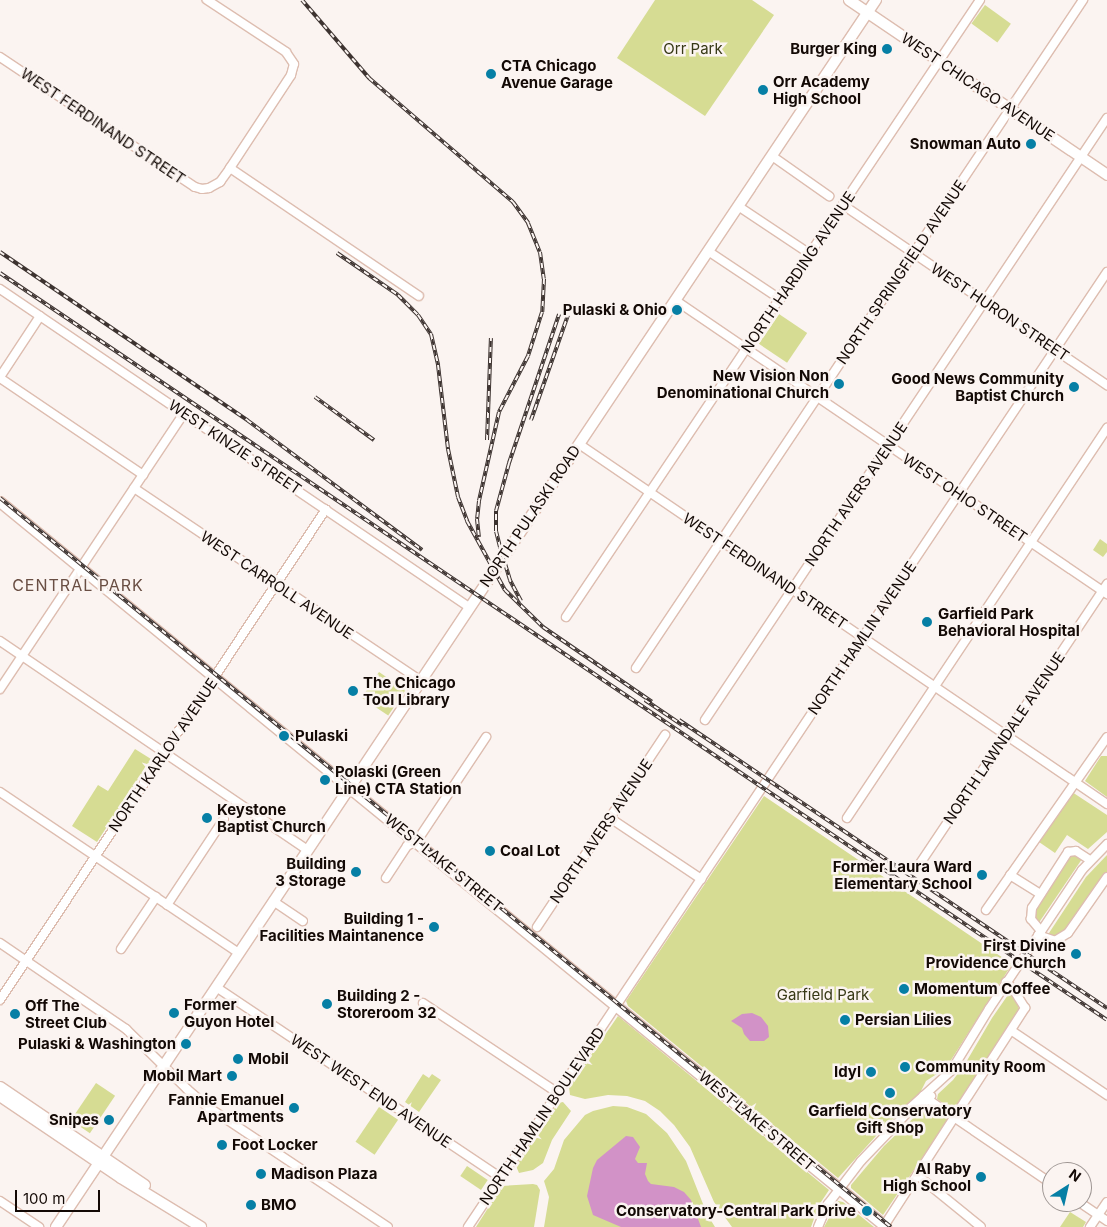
<!DOCTYPE html>
<style>
body{margin:0}
#map{position:relative;width:1107px;height:1227px;overflow:hidden;background:#fbf4f1;font-family:Inter,sans-serif}
div>[style]{position:absolute}
.green>*{inset:0;background:#d6dc93;transform-origin:0 0}
.water>*{inset:0;background:#d292c7}
.roads{filter:drop-shadow(1px 0 #ddbdb0) drop-shadow(-1px 0 #ddbdb0) drop-shadow(0 1px #ddbdb0) drop-shadow(0 -1px #ddbdb0)}
.minor>*{height:8px;margin:-4px;padding:0 4px;transform-origin:4px;border-radius:4px;background:#fff}
.major>*{height:10px;margin:-5px;padding:0 5px;transform-origin:5px;border-radius:5px;background:#fff}
.rail>*{height:4px;margin-top:-2px;transform-origin:0;background:repeating-linear-gradient(90deg,#fbf4f1 0 5.5px,#3d3330 0 11px);box-sizing:border-box;border-block:1px solid #3d3330}
.dots>*{width:14px;height:14px;translate:-50% -50%;box-sizing:border-box;border:2px solid #fbf4f1;border-radius:50%}
span{translate:-50% -50%;white-space:nowrap;text-align:center;line-height:1.15;-webkit-text-stroke:5px #fbf4f1;paint-order:stroke}
.park-label{font-size:15px;color:#373916}
.poi-label{font-size:15px;color:#130905;font-weight:700}
.right{translate:-100% -50%;text-align:right}
.left{translate:0 -50%;text-align:left}
.street-label{font-size:15px;color:#130905}
.neighbourhood-label{font-size:16px;color:#694e43;letter-spacing:1px}
.north{position:absolute;left:1042px;top:1162px;width:50px;height:50px;box-sizing:border-box;background:#fbf4f1;border:1px solid #9e9693;border-radius:50%;rotate:35deg;font-size:14px;font-weight:700;line-height:20px;text-align:center;color:#130905}
.north::after{content:'';display:block;margin:auto;width:18px;height:22px;background:#067fa5;clip-path:polygon(50% 0,100% 100%,50% 72%,0 100%)}
.scale{position:absolute;left:15px;top:1190px;width:85px;height:22px;box-sizing:border-box;border:2px solid #130905;border-top:0;padding-left:6px;font-size:15px;line-height:18px;white-space:nowrap;color:#130905;-webkit-text-stroke:4px #fbf4f1;paint-order:stroke}
</style>
<div id="map">
<div class="green">
<i style="clip-path:polygon(655px 0,752px 0,774px 15px,705px 116px,617px 58px)"></i>
<i style="left:985px;top:5px;width:32px;height:23px;rotate:36deg"></i>
<i style="left:779px;top:314px;width:34px;height:36px;rotate:34deg"></i>
<i style="clip-path:polygon(1100px 539px,1107px 544px,1107px 552px,1103px 557px,1093px 550px)"></i>
<i style="left:379px;top:672px;width:32px;height:31px;rotate:34deg"></i>
<i style="clip-path:polygon(135px 749px,151px 759px,97px 842px,72px 826px,98px 785px,108px 791px)"></i>
<i style="clip-path:polygon(1101px 756px,1107px 756px,1107px 797px,1085px 781px)"></i>
<i style="clip-path:polygon(1072px 792px,1107px 815px,1107px 832px,1088px 849px,1067px 835px,1055px 853px,1039px 842px)"></i>
<i style="clip-path:polygon(764px 796px,1012px 964px,946px 1068px,926px 1081px,918px 1097px,885px 1126px,838px 1178px,628px 1006px,626px 1001px)"></i>
<i style="clip-path:polygon(1074px 853px,1082px 859px,1038px 924px,1035px 922px,1033px 909px,1070px 854px)"></i>
<i style="clip-path:polygon(1107px 855px,1107px 872px,1064px 934px,1051px 938px,1049px 933px,1086px 877px)"></i>
<i style="clip-path:polygon(1010px 992px,1014px 994px,1020px 1012px,954px 1110px,952px 1110px,937px 1099px,938px 1094px,953px 1080px,965px 1064px,992px 1018px)"></i>
<i style="clip-path:polygon(618px 1016px,829px 1190px,819px 1205px,811px 1227px,732px 1227px,714px 1202px,690px 1147px,674px 1125px,660px 1111px,645px 1101px,627px 1096px,608px 1095px,585px 1099px,570px 1095px,569px 1087px)"></i>
<i style="clip-path:polygon(423px 1074px,429px 1078px,432px 1074px,441px 1080px,419px 1112px,405px 1102px)"></i>
<i style="left:96px;top:1083px;width:23px;height:45px;rotate:34deg"></i>
<i style="clip-path:polygon(563px 1102px,571px 1111px,552px 1140px,543px 1163px,533px 1170px,519px 1173px,516px 1166px,558px 1103px)"></i>
<i style="clip-path:polygon(613px 1106px,627px 1107px,646px 1114px,667px 1133px,686px 1161px,707px 1214px,715px 1227px,544px 1227px,549px 1197px,544px 1181px,554px 1169px,564px 1140px,585px 1115px,593px 1111px)"></i>
<i style="left:379px;top:1107px;width:23px;height:42px;rotate:34deg"></i>
<i style="clip-path:polygon(925px 1107px,929px 1107px,948px 1120px,883px 1215px,851px 1188px,851px 1185px,884px 1146px)"></i>
<i style="left:467px;top:1166px;width:25px;height:12px;rotate:34deg"></i>
<i style="clip-path:polygon(533px 1184px,537px 1185px,540px 1190px,534px 1227px,476px 1227px,502px 1186px)"></i>
<i style="clip-path:polygon(838px 1201px,843px 1202px,874px 1227px,824px 1227px)"></i>
<i style="clip-path:polygon(1070px 1212px,1086px 1222px,1083px 1227px,1060px 1227px)"></i>
</div>
<div class="water">
<i style="clip-path:polygon(752px 1013px,761px 1017px,768px 1026px,769px 1037px,764px 1041px,750px 1041px,744px 1034px,742px 1028px,731px 1021px,742px 1014px)"></i>
<i style="clip-path:polygon(626px 1136px,633px 1137px,640px 1147px,635px 1159px,638px 1163px,647px 1163px,645px 1174px,648px 1181px,651px 1184px,674px 1187px,684px 1192px,691px 1200px,701px 1227px,621px 1227px,593px 1215px,587px 1196px,593px 1168px,597px 1160px)"></i>
</div>
<div class="roads">
<div class="minor">
<i style="left:0;top:57px;width:234px;rotate:33.7deg"></i>
<i style="left:195px;top:187px;width:7px;rotate:16deg"></i>
<i style="left:202px;top:189px;width:7px;rotate:-8deg"></i>
<i style="left:209px;top:188px;width:13px;rotate:-29deg"></i>
<i style="left:220px;top:182px;width:17px;rotate:-54deg"></i>
<i style="left:230px;top:168px;width:111px;rotate:-56.7deg"></i>
<i style="left:291px;top:75px;width:11px;rotate:-75deg"></i>
<i style="left:294px;top:64px;width:14px;rotate:-124deg"></i>
<i style="left:286px;top:52px;width:95px;rotate:-146.6deg"></i>
<i style="left:772px;top:156px;width:70px;rotate:35.1deg"></i>
<i style="left:230px;top:168px;width:228px;rotate:34.1deg"></i>
<i style="left:843px;top:205px;width:320px;rotate:34.3deg"></i>
<i style="left:738px;top:206px;width:87px;rotate:33.7deg"></i>
<i style="left:708px;top:251px;width:87px;rotate:33.7deg"></i>
<i style="left:0;top:289px;width:567px;rotate:34.14deg"></i>
<i style="left:675px;top:300px;width:523px;rotate:34.24deg"></i>
<i style="left:0;top:377px;width:73px;rotate:-56.7deg"></i>
<i style="left:0;top:378px;width:173px;rotate:34.1deg"></i>
<i style="left:579px;top:444px;width:639px;rotate:34.29deg"></i>
<i style="left:134px;top:488px;width:346px;rotate:33.9deg"></i>
<i style="left:566px;top:617px;width:743px;rotate:-56.14deg"></i>
<i style="left:0;top:641px;width:372px;rotate:34.2deg"></i>
<i style="left:636px;top:668px;width:804px;rotate:-56.21deg"></i>
<i style="left:0;top:689px;width:332px;rotate:-56.3deg"></i>
<i style="left:705px;top:720px;width:724px;rotate:-56.27deg"></i>
<i style="left:0;top:792px;width:288px;rotate:34deg"></i>
<i style="left:610px;top:818px;width:110px;rotate:33.8deg"></i>
<i style="left:847px;top:818px;width:469px;rotate:-56.3deg"></i>
<i style="left:407px;top:846px;width:11px;rotate:-27deg"></i>
<i style="left:417px;top:841px;width:125px;rotate:-56.4deg"></i>
<i style="left:917px;top:868px;width:342px;rotate:-56.2deg"></i>
<i style="left:1010px;top:875px;width:36px;rotate:32deg"></i>
<i style="left:386px;top:878px;width:42px;rotate:-56.7deg"></i>
<i style="left:273px;top:901px;width:36px;rotate:34deg"></i>
<i style="left:167px;top:905px;width:103px;rotate:-56.5deg"></i>
<i style="left:986px;top:910px;width:211px;rotate:-55deg"></i>
<i style="left:537px;top:927px;width:231px;rotate:-56.3deg"></i>
<i style="left:1041px;top:931px;width:16px;rotate:-130deg"></i>
<i style="left:1031px;top:919px;width:11px;rotate:-85deg"></i>
<i style="left:1032px;top:908px;width:67px;rotate:-57.3deg"></i>
<i style="left:1068px;top:852px;width:8px;rotate:-7deg"></i>
<i style="left:1076px;top:851px;width:17px;rotate:33deg"></i>
<i style="left:1038px;top:935px;width:18px;rotate:19deg"></i>
<i style="left:1055px;top:941px;width:15px;rotate:-32deg"></i>
<i style="left:1068px;top:933px;width:68px;rotate:-55.1deg"></i>
<i style="left:0;top:943px;width:153px;rotate:34.3deg"></i>
<i style="left:126px;top:1029px;width:86px;rotate:44.5deg"></i>
<i style="left:187px;top:1089px;width:28px;rotate:41deg"></i>
<i style="left:208px;top:1107px;width:216px;rotate:33.7deg"></i>
<i style="left:121px;top:949px;width:63px;rotate:-56.1deg"></i>
<i style="left:216px;top:987px;width:343px;rotate:33.8deg"></i>
<i style="left:0;top:1000px;width:589px;rotate:-56.42deg"></i>
<i style="left:423px;top:1003px;width:162px;rotate:33.7deg"></i>
<i style="left:1012px;top:1031px;width:115px;rotate:34deg"></i>
<i style="left:923px;top:1096px;width:156px;rotate:34.3deg"></i>
<i style="left:908px;top:1112px;width:7px;rotate:-8deg"></i>
<i style="left:915px;top:1111px;width:22px;rotate:-43deg"></i>
<i style="left:917px;top:1175px;width:82px;rotate:39.1deg"></i>
<i style="left:0;top:1201px;width:47px;rotate:33.7deg"></i>
<i style="left:1079px;top:1202px;width:34px;rotate:34deg"></i>
<i style="left:884px;top:1226px;width:260px;rotate:-57.1deg"></i>
<i style="left:1025px;top:1008px;width:22px;rotate:-122deg"></i>
<i style="left:1013px;top:989px;width:10px;rotate:-135deg"></i>
<i style="left:468px;top:1227px;width:1149px;rotate:-56.21deg"></i>
<i style="left:818px;top:1227px;width:25px;rotate:-67deg"></i>
<i style="left:828px;top:1204px;width:54px;rotate:-52.5deg"></i>
<i style="left:861px;top:1161px;width:68px;rotate:-46.2deg"></i>
<i style="left:908px;top:1112px;width:4px;rotate:-63deg"></i>
<i style="left:910px;top:1108px;width:55px;rotate:-42.1deg"></i>
<i style="left:951px;top:1071px;width:73px;rotate:-58.5deg"></i>
<i style="left:989px;top:1009px;width:167px;rotate:-56.2deg"></i>
<i style="left:1082px;top:870px;width:36px;rotate:-46deg"></i>
<i style="left:1090px;top:1227px;width:30px;rotate:-56deg"></i>
</div>
<div class="major">
<i style="left:849px;top:0;width:312px;rotate:34.1deg"></i>
<i style="left:0;top:502px;width:1145px;rotate:39.29deg"></i>
<i style="left:0;top:1087px;width:175px;rotate:34.1deg"></i>
<i style="left:0;top:1096px;width:146px;rotate:34.1deg"></i>
<i style="left:121px;top:1178px;width:94px;rotate:31.5deg"></i>
<i style="left:56px;top:1227px;width:1476px;rotate:-56.25deg"></i>
</div>
</div>
<div class="rail">
<i style="left:302px;top:0;width:103px;rotate:49.3deg"></i>
<i style="left:369px;top:78px;width:190px;rotate:40.7deg"></i>
<i style="left:513px;top:202px;width:26px;rotate:54deg"></i>
<i style="left:528px;top:223px;width:31px;rotate:68deg"></i>
<i style="left:540px;top:252px;width:27px;rotate:82deg"></i>
<i style="left:544px;top:279px;width:33px;rotate:93deg"></i>
<i style="left:542px;top:312px;width:46px;rotate:107.7deg"></i>
<i style="left:528px;top:356px;width:63px;rotate:117.4deg"></i>
<i style="left:499px;top:412px;width:91px;rotate:102.7deg"></i>
<i style="left:479px;top:501px;width:18px;rotate:96deg"></i>
<i style="left:477px;top:519px;width:18px;rotate:84deg"></i>
<i style="left:0;top:252px;width:299px;rotate:34.2deg"></i>
<i style="left:247px;top:420px;width:218px;rotate:36.6deg"></i>
<i style="left:337px;top:253px;width:74px;rotate:34.5deg"></i>
<i style="left:398px;top:295px;width:28px;rotate:45deg"></i>
<i style="left:418px;top:315px;width:23px;rotate:56deg"></i>
<i style="left:431px;top:334px;width:32px;rotate:77deg"></i>
<i style="left:438px;top:365px;width:85px;rotate:83.2deg"></i>
<i style="left:448px;top:449px;width:49px;rotate:78.2deg"></i>
<i style="left:458px;top:497px;width:26px;rotate:69deg"></i>
<i style="left:467px;top:521px;width:79px;rotate:61.2deg"></i>
<i style="left:505px;top:590px;width:53px;rotate:44.2deg"></i>
<i style="left:543px;top:627px;width:132px;rotate:34.5deg"></i>
<i style="left:0;top:273px;width:1335px;rotate:34.01deg"></i>
<i style="left:315px;top:397px;width:73px;rotate:36.1deg"></i>
<i style="left:531px;top:420px;width:111px;rotate:-70.6deg"></i>
<i style="left:487px;top:440px;width:102px;rotate:-87.8deg"></i>
<i style="left:0;top:498px;width:1151px;rotate:39.29deg"></i>
<i style="left:521px;top:601px;width:24px;rotate:-118deg"></i>
<i style="left:510px;top:580px;width:34px;rotate:-107deg"></i>
<i style="left:500px;top:547px;width:16px;rotate:-104deg"></i>
<i style="left:496px;top:531px;width:20px;rotate:-90deg"></i>
<i style="left:496px;top:511px;width:50px;rotate:-74.8deg"></i>
<i style="left:509px;top:463px;width:157px;rotate:-71.4deg"></i>
<i style="left:645px;top:700px;width:45px;rotate:34deg"></i>
<i style="left:679px;top:720px;width:516px;rotate:33.94deg"></i>
</div>
<div class="dots">
<i style="left:887px;top:49px;background:#067fa5"></i>
<i style="left:491px;top:74px;background:#067fa5"></i>
<i style="left:763px;top:90px;background:#067fa5"></i>
<i style="left:1031px;top:144px;background:#067fa5"></i>
<i style="left:677px;top:310px;background:#067fa5"></i>
<i style="left:839px;top:384px;background:#067fa5"></i>
<i style="left:1074px;top:387px;background:#067fa5"></i>
<i style="left:927px;top:622px;background:#067fa5"></i>
<i style="left:353px;top:691px;background:#067fa5"></i>
<i style="left:284px;top:736px;background:#067fa5"></i>
<i style="left:325px;top:780px;background:#067fa5"></i>
<i style="left:207px;top:818px;background:#067fa5"></i>
<i style="left:490px;top:851px;background:#067fa5"></i>
<i style="left:356px;top:872px;background:#067fa5"></i>
<i style="left:982px;top:875px;background:#067fa5"></i>
<i style="left:434px;top:927px;background:#067fa5"></i>
<i style="left:1076px;top:954px;background:#067fa5"></i>
<i style="left:904px;top:989px;background:#067fa5"></i>
<i style="left:327px;top:1004px;background:#067fa5"></i>
<i style="left:174px;top:1013px;background:#067fa5"></i>
<i style="left:15px;top:1014px;background:#067fa5"></i>
<i style="left:845px;top:1020px;background:#067fa5"></i>
<i style="left:186px;top:1044px;background:#067fa5"></i>
<i style="left:238px;top:1059px;background:#067fa5"></i>
<i style="left:905px;top:1067px;background:#067fa5"></i>
<i style="left:871px;top:1072px;background:#067fa5"></i>
<i style="left:232px;top:1076px;background:#067fa5"></i>
<i style="left:890px;top:1093px;background:#067fa5"></i>
<i style="left:294px;top:1108px;background:#067fa5"></i>
<i style="left:109px;top:1120px;background:#067fa5"></i>
<i style="left:222px;top:1145px;background:#067fa5"></i>
<i style="left:261px;top:1174px;background:#067fa5"></i>
<i style="left:981px;top:1177px;background:#067fa5"></i>
<i style="left:251px;top:1205px;background:#067fa5"></i>
<i style="left:867px;top:1211px;background:#067fa5"></i>
</div>
<div class="park-label">
<span style="left:693px;top:49px">Orr Park</span>
<span style="left:823px;top:995px">Garfield Park</span>
</div>
<div class="poi-label">
<span class="right" style="left:877px;top:49px">Burger King</span>
<span class="left" style="left:501px;top:74px">CTA Chicago<br>Avenue Garage</span>
<span class="left" style="left:773px;top:90px">Orr Academy<br>High School</span>
<span class="right" style="left:1021px;top:144px">Snowman Auto</span>
<span class="right" style="left:667px;top:310px">Pulaski &amp; Ohio</span>
<span class="right" style="left:829px;top:384px">New Vision Non<br>Denominational Church</span>
<span class="right" style="left:1064px;top:387px">Good News Community<br>Baptist Church</span>
<span class="left" style="left:938px;top:622px">Garfield Park<br>Behavioral Hospital</span>
<span class="left" style="left:363px;top:691px">The Chicago<br>Tool Library</span>
<span class="left" style="left:295px;top:736px">Pulaski</span>
<span class="left" style="left:335px;top:780px">Polaski (Green<br>Line) CTA Station</span>
<span class="left" style="left:217px;top:818px">Keystone<br>Baptist Church</span>
<span class="left" style="left:500px;top:851px">Coal Lot</span>
<span class="right" style="left:346px;top:872px">Building<br>3 Storage</span>
<span class="right" style="left:972px;top:875px">Former Laura Ward<br>Elementary School</span>
<span class="right" style="left:424px;top:927px">Building 1 -<br>Facilities Maintanence</span>
<span class="right" style="left:1066px;top:954px">First Divine<br>Providence Church</span>
<span class="left" style="left:914px;top:989px">Momentum Coffee</span>
<span class="left" style="left:337px;top:1004px">Building 2 -<br>Storeroom 32</span>
<span class="left" style="left:184px;top:1013px">Former<br>Guyon Hotel</span>
<span class="left" style="left:25px;top:1014px">Off The<br>Street Club</span>
<span class="left" style="left:855px;top:1020px">Persian Lilies</span>
<span class="right" style="left:176px;top:1044px">Pulaski &amp; Washington</span>
<span class="left" style="left:248px;top:1059px">Mobil</span>
<span class="left" style="left:915px;top:1067px">Community Room</span>
<span class="right" style="left:861px;top:1072px">Idyl</span>
<span class="right" style="left:222px;top:1076px">Mobil Mart</span>
<span class="right" style="left:284px;top:1108px">Fannie Emanuel<br>Apartments</span>
<span style="left:890px;top:1119px">Garfield Conservatory<br>Gift Shop</span>
<span class="right" style="left:99px;top:1120px">Snipes</span>
<span class="left" style="left:232px;top:1145px">Foot Locker</span>
<span class="right" style="left:971px;top:1177px">Al Raby<br>High School</span>
<span class="left" style="left:271px;top:1174px">Madison Plaza</span>
<span class="left" style="left:261px;top:1205px">BMO</span>
<span class="right" style="left:856px;top:1211px">Conservatory-Central Park Drive</span>
</div>
<div class="street-label">
<span style="left:978px;top:87px;rotate:34deg">WEST CHICAGO AVENUE</span>
<span style="left:103px;top:126px;rotate:34deg">WEST FERDINAND STREET</span>
<span style="left:798px;top:272px;rotate:-56deg">NORTH HARDING AVENUE</span>
<span style="left:901px;top:272px;rotate:-56deg">NORTH SPRINGFIELD AVENUE</span>
<span style="left:1000px;top:312px;rotate:34deg">WEST HURON STREET</span>
<span style="left:235px;top:447px;rotate:34deg">WEST KINZIE STREET</span>
<span style="left:856px;top:494px;rotate:-56deg">NORTH AVERS AVENUE</span>
<span style="left:965px;top:498px;rotate:34deg">WEST OHIO STREET</span>
<span style="left:530px;top:516px;rotate:-56deg">NORTH PULASKI ROAD</span>
<span style="left:765px;top:571px;rotate:34deg">WEST FERDINAND STREET</span>
<span style="left:277px;top:585px;rotate:34deg">WEST CARROLL AVENUE</span>
<span style="left:862px;top:638px;rotate:-56deg">NORTH HAMLIN AVENUE</span>
<span style="left:1004px;top:738px;rotate:-56deg">NORTH LAWNDALE AVENUE</span>
<span style="left:163px;top:755px;rotate:-56deg">NORTH KARLOV AVENUE</span>
<span style="left:601px;top:831px;rotate:-56deg">NORTH AVERS AVENUE</span>
<span style="left:444px;top:863px;rotate:39deg">WEST LAKE STREET</span>
<span style="left:371px;top:1091px;rotate:34deg">WEST WEST END AVENUE</span>
<span style="left:542px;top:1116px;rotate:-56deg">NORTH HAMLIN BOULEVARD</span>
<span style="left:757px;top:1121px;rotate:40deg">WEST LAKE STREET</span>
</div>
<div class="neighbourhood-label">
<span style="left:78px;top:585px">CENTRAL PARK</span>
</div>
<div class="north">N</div>
<div class="scale">100 m</div>
</div>
